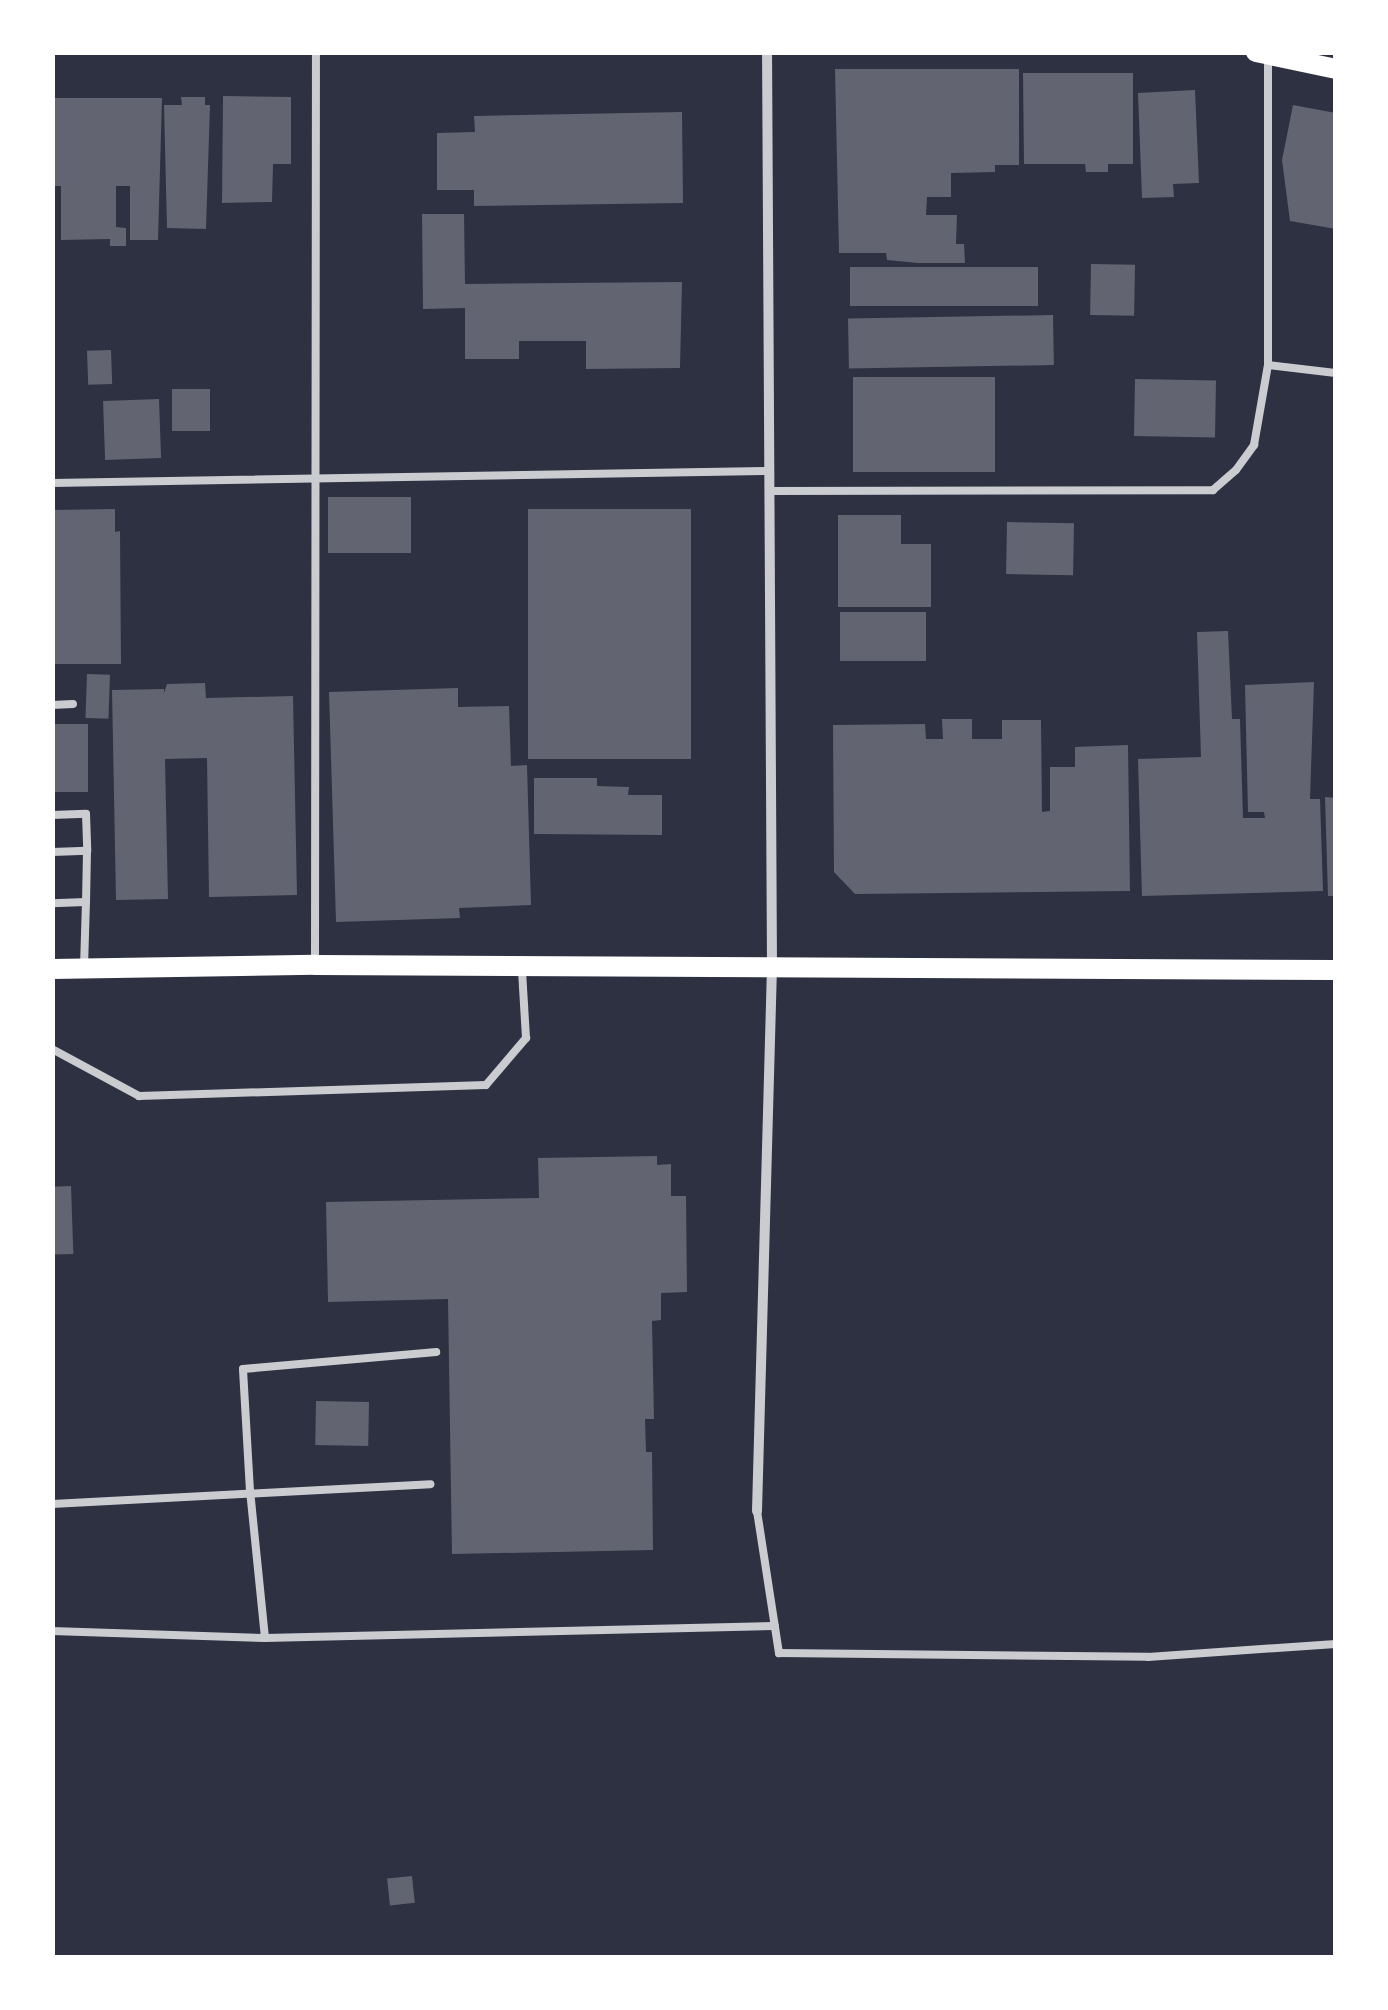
<!DOCTYPE html>
<style>
body{margin:0}
#map{position:relative;width:1388px;height:2010px;overflow:hidden;background:#2d3142;font-family:Spectral,serif}
div>[style]{position:absolute}
.building>*{inset:0;background:#626471;transform-origin:0 0}
.service>*{height:8px;margin:-4px;padding:0 4px;transform-origin:4px;border-radius:4px;background:#caccd0}
.minor>*{height:10px;margin:-5px;padding:0 5px;transform-origin:5px;border-radius:5px;background:#caccd0}
.secondary>*{height:20px;margin:-10px;padding:0 10px;transform-origin:10px;border-radius:10px;background:#fff}
span{translate:-50% -50%;white-space:nowrap;text-align:center;line-height:1.15;-webkit-text-stroke:10px #fff;paint-order:stroke}
.frame{position:absolute;inset:0;border:55px solid #fff;pointer-events:none}
</style>
<div id="map">
<div class="building">
<i style="clip-path:polygon(835px 69px,1019px 69px,1019px 165px,995px 165px,995px 172px,951px 173px,951px 197px,927px 197px,926px 215px,957px 215px,956px 244px,964px 244px,965px 263px,918px 263px,887px 260px,886px 253px,839px 253px)"></i>
<i style="clip-path:polygon(1023px 73px,1133px 73px,1133px 164px,1108px 164px,1108px 172px,1086px 172px,1085px 164px,1024px 164px)"></i>
<i style="clip-path:polygon(1195px 90px,1199px 183px,1173px 184px,1174px 197px,1142px 198px,1138px 93px)"></i>
<i style="clip-path:polygon(223px 96px,291px 97px,291px 164px,273px 164px,272px 202px,222px 203px)"></i>
<i style="clip-path:polygon(181px 97px,205px 97px,205px 105px,210px 105px,206px 229px,167px 228px,164px 105px,182px 105px)"></i>
<i style="clip-path:polygon(52px 98px,162px 98px,158px 240px,130px 240px,130px 186px,116px 186px,116px 227px,126px 228px,126px 246px,110px 246px,110px 239px,61px 240px,61px 186px,52px 186px)"></i>
<i style="clip-path:polygon(1293px 105px,1336px 113px,1336px 229px,1290px 221px,1282px 160px)"></i>
<i style="clip-path:polygon(682px 112px,683px 203px,474px 206px,474px 190px,437px 190px,437px 133px,475px 132px,474px 116px)"></i>
<i style="clip-path:polygon(422px 214px,464px 214px,465px 284px,682px 282px,680px 368px,586px 369px,586px 341px,519px 341px,519px 359px,465px 359px,465px 308px,423px 309px)"></i>
<i style="left:1091px;top:264px;width:44px;height:51px;rotate:1deg"></i>
<i style="left:1038px;top:267px;width:39px;height:188px;rotate:90deg"></i>
<i style="left:1053px;top:315px;width:50px;height:205px;rotate:89deg"></i>
<i style="left:111px;top:350px;width:34px;height:24px;rotate:88deg"></i>
<i style="left:853px;top:377px;width:142px;height:95px"></i>
<i style="left:1135px;top:379px;width:81px;height:57px;rotate:1deg"></i>
<i style="left:172px;top:389px;width:38px;height:42px"></i>
<i style="left:159px;top:399px;width:59px;height:56px;rotate:88deg"></i>
<i style="left:411px;top:497px;width:56px;height:83px;rotate:90deg"></i>
<i style="clip-path:polygon(115px 509px,115px 532px,120px 531px,121px 664px,52px 664px,52px 510px)"></i>
<i style="left:528px;top:509px;width:163px;height:250px"></i>
<i style="clip-path:polygon(838px 515px,901px 515px,901px 544px,931px 544px,931px 607px,838px 607px)"></i>
<i style="left:1007px;top:522px;width:67px;height:52px;rotate:1deg"></i>
<i style="left:926px;top:612px;width:49px;height:86px;rotate:90deg"></i>
<i style="clip-path:polygon(1228px 631px,1232px 719px,1240px 719px,1243px 818px,1265px 818px,1264px 812px,1248px 812px,1245px 685px,1314px 682px,1310px 799px,1320px 799px,1323px 891px,1142px 896px,1138px 759px,1201px 757px,1197px 632px)"></i>
<i style="left:87px;top:674px;width:23px;height:44px;rotate:2deg"></i>
<i style="clip-path:polygon(205px 683px,206px 698px,293px 696px,297px 895px,209px 897px,207px 758px,165px 759px,168px 899px,116px 900px,112px 690px,164px 689px,164px 693px,167px 684px)"></i>
<i style="clip-path:polygon(458px 688px,458px 707px,509px 706px,511px 766px,527px 765px,531px 905px,459px 908px,460px 918px,336px 922px,329px 692px)"></i>
<i style="clip-path:polygon(942px 719px,972px 719px,972px 739px,1002px 739px,1002px 720px,1041px 720px,1042px 812px,1050px 811px,1050px 767px,1075px 767px,1075px 747px,1128px 745px,1130px 891px,855px 894px,834px 872px,833px 725px,925px 724px,926px 739px,943px 739px)"></i>
<i style="left:52px;top:724px;width:36px;height:68px"></i>
<i style="clip-path:polygon(534px 778px,597px 778px,597px 786px,629px 787px,628px 795px,662px 795px,662px 835px,534px 834px)"></i>
<i style="clip-path:polygon(1325px 797px,1336px 798px,1336px 896px,1328px 896px)"></i>
<i style="clip-path:polygon(657px 1156px,657px 1165px,671px 1164px,671px 1196px,686px 1196px,687px 1292px,661px 1293px,661px 1320px,652px 1321px,654px 1419px,645px 1419px,646px 1452px,652px 1452px,653px 1550px,452px 1554px,448px 1299px,328px 1302px,326px 1202px,539px 1198px,538px 1158px)"></i>
<i style="left:71px;top:1186px;width:68px;height:19px;rotate:88deg"></i>
<i style="left:316px;top:1401px;width:53px;height:44px;rotate:1deg"></i>
<i style="left:412px;top:1876px;width:27px;height:25px;rotate:84deg"></i>
</div>
<div class="service">
<i style="left:1268px;top:365px;width:68px;rotate:6.7deg"></i>
<i style="left:52px;top:483px;width:717px;rotate:-0.96deg"></i>
<i style="left:769px;top:491px;width:444px;rotate:-0.1deg"></i>
<i style="left:1213px;top:490px;width:30px;rotate:-41deg"></i>
<i style="left:1236px;top:470px;width:31px;rotate:-54deg"></i>
<i style="left:1254px;top:445px;width:81px;rotate:-80.1deg"></i>
<i style="left:1268px;top:365px;width:309px;rotate:-90deg"></i>
<i style="left:52px;top:705px;width:21px;rotate:-3deg"></i>
<i style="left:52px;top:815px;width:34px;rotate:-2deg"></i>
<i style="left:86px;top:814px;width:37px;rotate:88deg"></i>
<i style="left:87px;top:851px;width:51px;rotate:91.1deg"></i>
<i style="left:86px;top:902px;width:34px;rotate:178deg"></i>
<i style="left:52px;top:852px;width:35px;rotate:-2deg"></i>
<i style="left:315px;top:963px;width:911px;rotate:-89.94deg"></i>
<i style="left:84px;top:968px;width:66px;rotate:-88.3deg"></i>
<i style="left:52px;top:1049px;width:99px;rotate:28.4deg"></i>
<i style="left:139px;top:1096px;width:347px;rotate:-1.8deg"></i>
<i style="left:486px;top:1085px;width:62px;rotate:-49.6deg"></i>
<i style="left:526px;top:1038px;width:68px;rotate:-93.4deg"></i>
<i style="left:52px;top:1504px;width:379px;rotate:-3deg"></i>
<i style="left:757px;top:1511px;width:144px;rotate:81.2deg"></i>
<i style="left:779px;top:1653px;width:369px;rotate:0.6deg"></i>
<i style="left:1148px;top:1657px;width:188px;rotate:-4deg"></i>
<i style="left:52px;top:1631px;width:213px;rotate:1.9deg"></i>
<i style="left:265px;top:1638px;width:510px;rotate:-1.35deg"></i>
<i style="left:265px;top:1638px;width:148px;rotate:-95.8deg"></i>
<i style="left:250px;top:1491px;width:122px;rotate:-93.3deg"></i>
<i style="left:243px;top:1369px;width:194px;rotate:-5deg"></i>
</div>
<div class="minor">
<i style="left:757px;top:1511px;width:543px;rotate:-88.42deg"></i>
<i style="left:772px;top:968px;width:916px;rotate:-90.31deg"></i>
</div>
<div class="secondary">
<i style="left:1256px;top:52px;width:82px;rotate:12deg"></i>
<i style="left:52px;top:969px;width:263px;rotate:-0.9deg"></i>
<i style="left:315px;top:965px;width:1021px;rotate:0.28deg"></i>
</div>
<div class="frame"></div>
</div>
